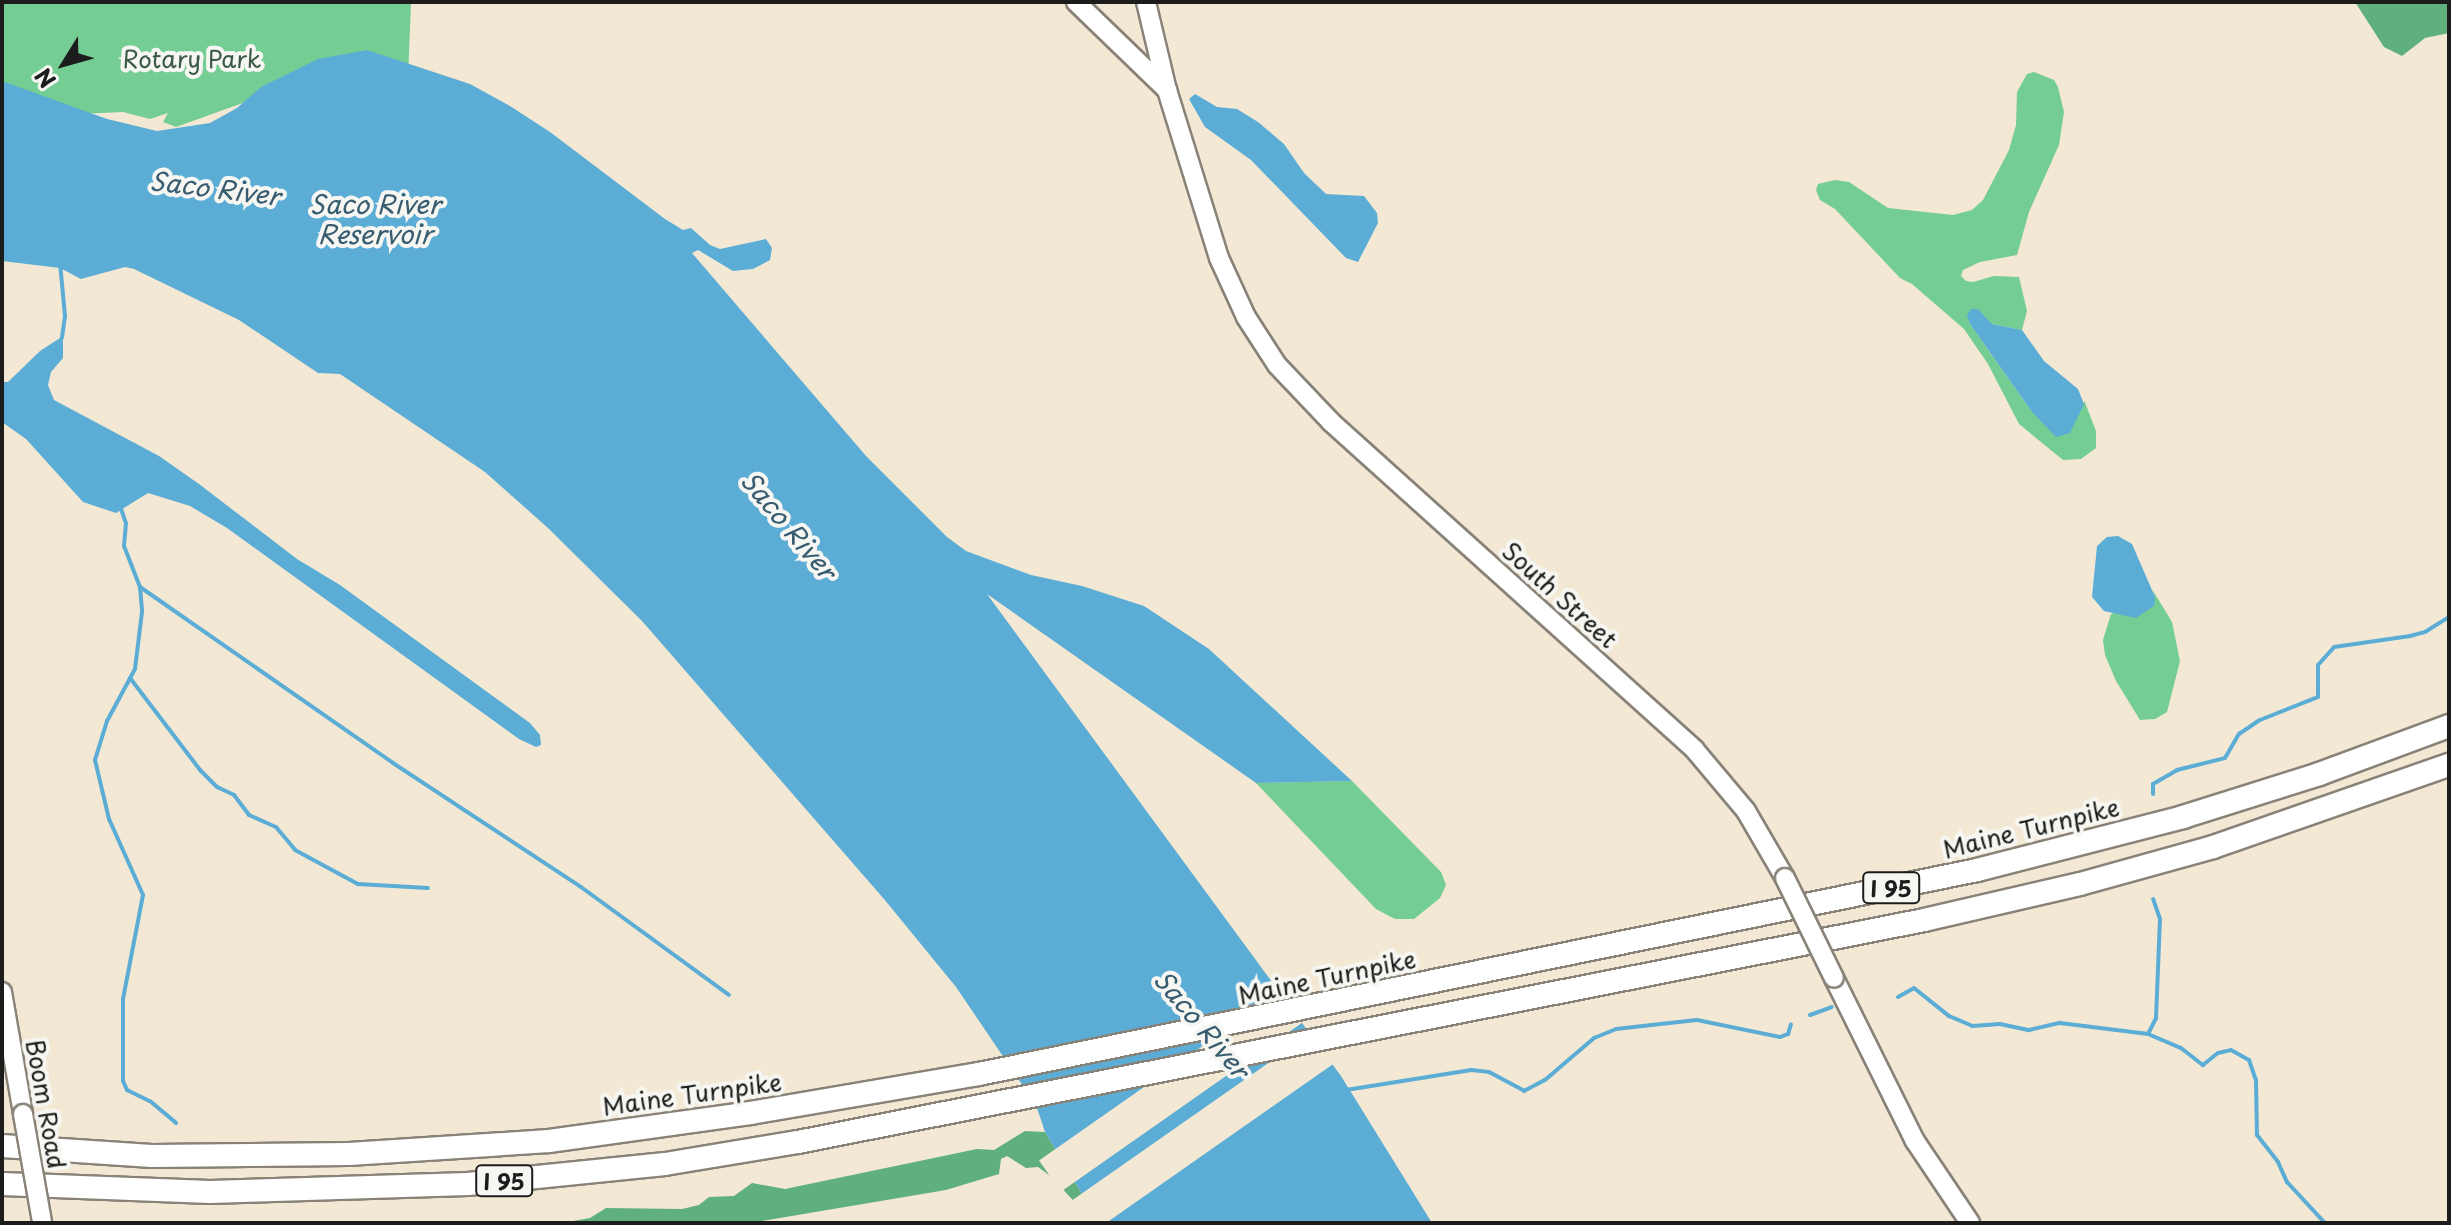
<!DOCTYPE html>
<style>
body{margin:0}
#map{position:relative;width:2451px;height:1225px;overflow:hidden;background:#f3e8d4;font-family:"Playpen Sans",sans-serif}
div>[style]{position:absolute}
.green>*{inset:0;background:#74cd93}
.forest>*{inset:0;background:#5fb07d}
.water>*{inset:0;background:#5badd6}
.pier>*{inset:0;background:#f3e8d4;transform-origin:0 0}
.stream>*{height:4px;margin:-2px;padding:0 2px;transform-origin:2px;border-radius:2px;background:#5badd6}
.roads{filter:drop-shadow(2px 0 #888278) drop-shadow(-2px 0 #888278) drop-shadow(0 2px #888278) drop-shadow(0 -2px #888278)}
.secondary>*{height:18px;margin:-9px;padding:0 9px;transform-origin:9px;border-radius:9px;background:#fff}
.highway>*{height:22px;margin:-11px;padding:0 11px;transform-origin:11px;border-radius:11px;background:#fff}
.bridges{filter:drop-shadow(2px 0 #888278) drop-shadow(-2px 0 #888278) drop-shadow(0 2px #888278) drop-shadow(0 -2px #888278)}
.secondary-bridge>*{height:18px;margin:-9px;padding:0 9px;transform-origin:9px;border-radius:9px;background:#fff}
span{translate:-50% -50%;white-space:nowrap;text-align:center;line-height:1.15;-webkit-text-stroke:8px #f6f6f2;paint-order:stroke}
.shield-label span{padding:2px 6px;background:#f6f6f2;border:2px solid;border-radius:6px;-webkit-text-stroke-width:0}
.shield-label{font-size:22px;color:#1c1c1c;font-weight:700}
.park-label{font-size:24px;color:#3b5a46}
.street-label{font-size:24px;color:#1c1c1c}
.water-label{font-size:26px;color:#385d70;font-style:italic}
.frame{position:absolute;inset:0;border:4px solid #1c1c1c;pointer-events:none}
.north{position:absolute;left:24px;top:24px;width:80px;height:80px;-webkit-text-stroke:6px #f6f6f2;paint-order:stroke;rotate:233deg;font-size:22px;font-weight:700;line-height:32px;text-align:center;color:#1c1c1c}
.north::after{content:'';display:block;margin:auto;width:28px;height:36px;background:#1c1c1c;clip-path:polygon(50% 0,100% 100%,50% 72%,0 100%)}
</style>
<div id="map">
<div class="green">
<i style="clip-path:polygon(2px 2px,411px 2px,408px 79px,257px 98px,176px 127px,163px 122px,168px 113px,150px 119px,123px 112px,78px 114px,2px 88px)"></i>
<i style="clip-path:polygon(2034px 72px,2054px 80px,2058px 87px,2064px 112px,2059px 145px,2029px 212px,2017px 255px,1980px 262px,1963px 270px,1961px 276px,1966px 281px,1973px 282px,1994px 276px,2019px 277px,2027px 311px,2022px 330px,1992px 324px,1981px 313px,1970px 324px,2032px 412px,2084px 404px,2084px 400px,2096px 431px,2096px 448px,2081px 459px,2063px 460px,2019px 424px,1988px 364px,1964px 329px,1912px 284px,1900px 278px,1835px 209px,1820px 200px,1816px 190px,1818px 184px,1835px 180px,1849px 182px,1888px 208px,1953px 215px,1972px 210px,1983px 200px,2009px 150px,2016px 125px,2017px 92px,2027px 74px)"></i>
<i style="clip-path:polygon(2152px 589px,2172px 622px,2180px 661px,2167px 712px,2155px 719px,2140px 720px,2116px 681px,2105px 655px,2103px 640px,2111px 614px,2155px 597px)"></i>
<i style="clip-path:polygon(1352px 781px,1441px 872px,1446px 885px,1440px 898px,1414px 919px,1395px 919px,1376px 909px,1256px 783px)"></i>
</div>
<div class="forest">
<i style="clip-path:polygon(2355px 2px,2449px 2px,2449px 33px,2425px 38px,2402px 56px,2384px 47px)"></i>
<i style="clip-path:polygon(1025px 1131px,1045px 1132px,1082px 1194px,1105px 1223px,1086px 1223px,1072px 1199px,1049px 1175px,1038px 1167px,1026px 1168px,1007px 1156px,1001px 1159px,999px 1174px,946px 1190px,756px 1222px,562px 1223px,590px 1218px,606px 1208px,682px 1209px,699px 1205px,709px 1197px,734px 1196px,752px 1183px,785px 1189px,977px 1149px,994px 1150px)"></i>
</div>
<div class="water">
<i style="clip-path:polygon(367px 50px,470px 84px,510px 106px,550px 132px,665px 219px,683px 230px,691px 228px,710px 245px,720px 249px,766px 239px,772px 248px,770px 260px,753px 269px,733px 271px,698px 250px,692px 253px,866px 456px,947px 537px,966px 551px,1031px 575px,1082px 586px,1144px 606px,1209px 649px,1352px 781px,1256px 783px,987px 594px,1341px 1076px,1432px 1223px,1105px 1223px,1082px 1194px,1045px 1132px,1036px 1105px,956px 987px,884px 899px,642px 621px,548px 528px,485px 472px,340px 374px,318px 373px,239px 320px,134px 269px,125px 267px,81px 279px,60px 268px,2px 261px,2px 81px,107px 119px,157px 131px,210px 123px,237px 108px,261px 87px,318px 59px)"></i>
<i style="clip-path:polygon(1195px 94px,1217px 107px,1237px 109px,1258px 122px,1284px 144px,1304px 173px,1326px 194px,1364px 196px,1377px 213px,1378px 223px,1358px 262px,1346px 258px,1251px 160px,1205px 127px,1189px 99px)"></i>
<i style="clip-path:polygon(1971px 309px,1978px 309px,1992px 324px,2022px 330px,2044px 361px,2078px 389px,2084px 404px,2070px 433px,2056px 437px,2032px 412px,1970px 324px,1967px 315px)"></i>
<i style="clip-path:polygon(63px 336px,63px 358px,51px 372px,48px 385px,54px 400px,159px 456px,199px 484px,297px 559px,340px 585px,530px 723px,540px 735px,541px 745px,536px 747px,519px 739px,227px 528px,190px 506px,148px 493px,116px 513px,83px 502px,26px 439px,2px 422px,2px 382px,8px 382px,40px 351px)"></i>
<i style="clip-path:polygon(2118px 536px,2132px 544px,2155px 597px,2154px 606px,2136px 618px,2104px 611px,2092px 597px,2097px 546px,2107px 537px)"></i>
</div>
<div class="pier">
<i style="left:1284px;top:989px;width:38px;height:299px;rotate:55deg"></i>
<i style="left:1314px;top:1031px;width:38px;height:300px;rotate:55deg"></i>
</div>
<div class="stream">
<i style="left:60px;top:263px;width:53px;rotate:84.6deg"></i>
<i style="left:65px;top:316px;width:22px;rotate:98deg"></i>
<i style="left:120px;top:506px;width:18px;rotate:71deg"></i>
<i style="left:126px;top:523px;width:23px;rotate:95deg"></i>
<i style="left:124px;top:546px;width:44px;rotate:68.7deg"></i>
<i style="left:140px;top:587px;width:25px;rotate:85deg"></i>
<i style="left:142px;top:612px;width:57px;rotate:97deg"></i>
<i style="left:135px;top:669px;width:59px;rotate:118.3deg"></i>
<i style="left:107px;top:721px;width:41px;rotate:107.1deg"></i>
<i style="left:95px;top:760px;width:61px;rotate:76.7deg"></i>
<i style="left:109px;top:819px;width:83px;rotate:65.9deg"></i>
<i style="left:143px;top:895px;width:106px;rotate:100.9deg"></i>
<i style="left:123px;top:999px;width:82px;rotate:90deg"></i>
<i style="left:123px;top:1081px;width:10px;rotate:66deg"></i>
<i style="left:127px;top:1090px;width:25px;rotate:26deg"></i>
<i style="left:150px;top:1101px;width:34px;rotate:40deg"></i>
<i style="left:140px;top:587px;width:308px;rotate:34.8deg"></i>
<i style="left:393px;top:763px;width:225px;rotate:33.4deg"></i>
<i style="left:581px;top:887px;width:183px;rotate:36.1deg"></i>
<i style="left:130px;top:678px;width:116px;rotate:52.7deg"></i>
<i style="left:200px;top:770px;width:24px;rotate:45deg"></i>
<i style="left:217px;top:787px;width:19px;rotate:25deg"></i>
<i style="left:234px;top:795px;width:25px;rotate:53deg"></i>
<i style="left:249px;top:815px;width:30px;rotate:24deg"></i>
<i style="left:276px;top:827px;width:30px;rotate:50deg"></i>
<i style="left:295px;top:850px;width:72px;rotate:28.4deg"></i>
<i style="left:358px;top:884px;width:70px;rotate:3.3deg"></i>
<i style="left:2153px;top:794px;width:10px;rotate:-90deg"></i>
<i style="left:2153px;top:784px;width:28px;rotate:-30deg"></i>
<i style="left:2177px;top:770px;width:49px;rotate:-14deg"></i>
<i style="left:2225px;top:758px;width:28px;rotate:-60deg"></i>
<i style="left:2239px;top:734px;width:25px;rotate:-34deg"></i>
<i style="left:2260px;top:720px;width:62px;rotate:-21.6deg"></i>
<i style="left:2318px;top:697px;width:32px;rotate:-90deg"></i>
<i style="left:2318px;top:665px;width:24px;rotate:-48deg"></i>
<i style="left:2334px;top:647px;width:77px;rotate:-8.2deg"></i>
<i style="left:2410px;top:636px;width:16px;rotate:-15deg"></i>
<i style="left:2425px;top:632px;width:28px;rotate:-32deg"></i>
<i style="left:1898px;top:997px;width:18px;rotate:-29deg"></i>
<i style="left:1914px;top:988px;width:45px;rotate:38.7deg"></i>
<i style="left:1949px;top:1016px;width:25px;rotate:23deg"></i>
<i style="left:1972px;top:1026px;width:28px;rotate:-4deg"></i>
<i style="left:2000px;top:1024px;width:30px;rotate:12deg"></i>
<i style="left:2029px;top:1030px;width:32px;rotate:-13deg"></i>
<i style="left:2060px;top:1023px;width:89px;rotate:7.1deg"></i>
<i style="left:2148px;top:1034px;width:18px;rotate:-63deg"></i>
<i style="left:2156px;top:1018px;width:99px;rotate:-87.7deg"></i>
<i style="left:2160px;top:919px;width:21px;rotate:-109deg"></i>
<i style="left:1810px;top:1015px;width:23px;rotate:-20deg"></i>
<i style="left:2148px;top:1034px;width:36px;rotate:23deg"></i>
<i style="left:2181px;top:1048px;width:28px;rotate:38deg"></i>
<i style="left:2203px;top:1065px;width:19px;rotate:-39deg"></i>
<i style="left:2218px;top:1053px;width:13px;rotate:-13deg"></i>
<i style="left:2231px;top:1050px;width:21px;rotate:29deg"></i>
<i style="left:2249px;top:1060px;width:21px;rotate:71deg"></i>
<i style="left:2256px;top:1080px;width:55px;rotate:89deg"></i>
<i style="left:2257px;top:1135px;width:34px;rotate:52deg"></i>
<i style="left:2278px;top:1162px;width:22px;rotate:66deg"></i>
<i style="left:2287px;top:1182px;width:56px;rotate:47.2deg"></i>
<i style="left:1346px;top:1090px;width:127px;rotate:-9.1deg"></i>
<i style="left:1471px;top:1070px;width:18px;rotate:6deg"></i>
<i style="left:1489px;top:1072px;width:40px;rotate:28deg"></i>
<i style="left:1524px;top:1091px;width:24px;rotate:-28deg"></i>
<i style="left:1545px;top:1080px;width:65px;rotate:-40.6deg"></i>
<i style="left:1594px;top:1038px;width:24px;rotate:-22deg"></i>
<i style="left:1616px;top:1029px;width:81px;rotate:-6.3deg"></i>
<i style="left:1697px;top:1020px;width:85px;rotate:11.6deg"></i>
<i style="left:1780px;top:1037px;width:9px;rotate:-21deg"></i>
<i style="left:1788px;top:1034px;width:10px;rotate:-73deg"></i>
</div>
<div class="roads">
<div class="secondary">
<i style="left:1076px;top:2px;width:127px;rotate:44deg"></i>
<i style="left:1146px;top:2px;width:90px;rotate:76.6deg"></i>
<i style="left:1167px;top:90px;width:176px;rotate:72.8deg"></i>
<i style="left:1219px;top:258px;width:65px;rotate:65.4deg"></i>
<i style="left:1246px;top:317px;width:57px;rotate:57.1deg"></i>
<i style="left:1277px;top:365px;width:79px;rotate:46.5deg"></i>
<i style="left:1331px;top:422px;width:489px;rotate:42deg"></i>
<i style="left:1694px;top:749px;width:81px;rotate:50deg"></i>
<i style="left:1746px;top:811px;width:78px;rotate:59.8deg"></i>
<i style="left:1834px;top:978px;width:182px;rotate:63.6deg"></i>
<i style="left:1915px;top:1141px;width:99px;rotate:56.1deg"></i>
<i style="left:2px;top:992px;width:124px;rotate:80.2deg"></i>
</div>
<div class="highway">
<i style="left:2px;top:1146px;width:150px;rotate:3.8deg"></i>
<i style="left:152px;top:1156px;width:197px;rotate:-0.6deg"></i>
<i style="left:349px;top:1154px;width:200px;rotate:-3.7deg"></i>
<i style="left:549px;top:1141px;width:203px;rotate:-7.9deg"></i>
<i style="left:750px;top:1113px;width:232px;rotate:-9.7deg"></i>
<i style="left:979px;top:1074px;width:1019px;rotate:-11.55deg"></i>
<i style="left:1977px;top:870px;width:213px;rotate:-14.4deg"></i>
<i style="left:2183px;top:817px;width:143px;rotate:-17.5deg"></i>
<i style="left:2319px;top:774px;width:139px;rotate:-20.3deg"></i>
<i style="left:2px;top:1184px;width:208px;rotate:2.2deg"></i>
<i style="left:210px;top:1192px;width:258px;rotate:-1.8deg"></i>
<i style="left:468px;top:1184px;width:198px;rotate:-5.8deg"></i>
<i style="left:665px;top:1164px;width:135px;rotate:-9.4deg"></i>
<i style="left:798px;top:1142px;width:1148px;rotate:-11.15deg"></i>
<i style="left:1924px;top:920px;width:160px;rotate:-13deg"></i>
<i style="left:2080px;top:884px;width:138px;rotate:-15.5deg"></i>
<i style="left:2213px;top:847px;width:250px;rotate:-19.2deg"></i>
</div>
</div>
<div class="bridges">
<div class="secondary-bridge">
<i style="left:1785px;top:878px;width:111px;rotate:63.9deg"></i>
<i style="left:23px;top:1114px;width:110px;rotate:80deg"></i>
</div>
</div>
<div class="shield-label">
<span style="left:1891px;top:888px">I 95</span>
<span style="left:504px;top:1181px">I 95</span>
</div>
<div class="park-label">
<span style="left:192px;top:59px">Rotary Park</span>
</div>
<div class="street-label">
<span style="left:1560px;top:595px;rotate:42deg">South Street</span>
<span style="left:2031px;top:828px;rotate:-14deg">Maine Turnpike</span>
<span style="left:1327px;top:977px;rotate:-12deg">Maine Turnpike</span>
<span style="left:692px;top:1094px;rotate:-8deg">Maine Turnpike</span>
<span style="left:46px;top:1104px;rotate:80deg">Boom Road</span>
</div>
<div class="water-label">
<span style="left:215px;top:188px;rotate:7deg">Saco River</span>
<span style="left:375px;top:219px">Saco River<br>Reservoir</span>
<span style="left:789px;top:525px;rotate:50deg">Saco River</span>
<span style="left:1202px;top:1024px;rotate:50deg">Saco River</span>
</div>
<div class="frame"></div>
<div class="north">N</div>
</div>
